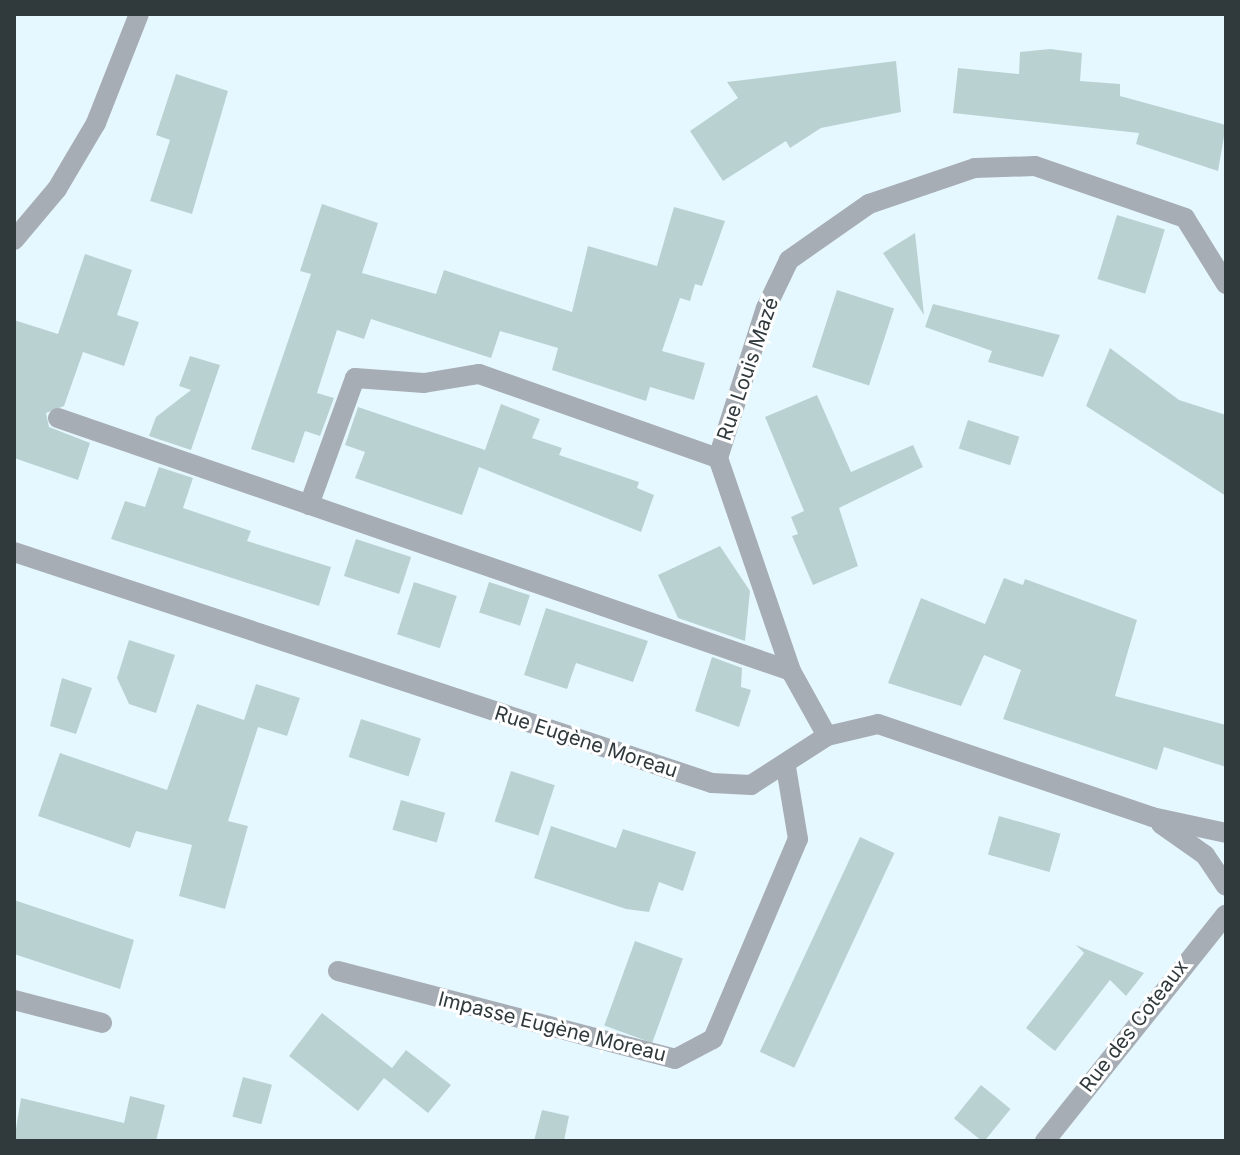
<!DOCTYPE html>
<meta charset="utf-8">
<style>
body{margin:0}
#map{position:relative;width:1240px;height:1155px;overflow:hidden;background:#e6f8ff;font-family:Inter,sans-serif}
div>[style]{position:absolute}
.building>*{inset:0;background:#b9d2d1;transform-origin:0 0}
.minor>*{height:20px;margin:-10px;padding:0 10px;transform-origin:10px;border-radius:10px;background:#a7adb4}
span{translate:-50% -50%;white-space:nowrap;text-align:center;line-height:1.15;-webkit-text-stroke:6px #fff;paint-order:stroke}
.street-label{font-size:20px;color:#30393c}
.frame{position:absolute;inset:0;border:16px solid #30393c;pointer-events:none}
</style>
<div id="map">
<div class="building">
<i style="clip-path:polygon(1050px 49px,1082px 53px,1080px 81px,1120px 84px,1120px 96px,1226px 125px,1218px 171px,1136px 144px,1139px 133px,953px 113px,958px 68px,1019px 74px,1020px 52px)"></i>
<i style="clip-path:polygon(896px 61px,901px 112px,821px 128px,790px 148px,786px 141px,723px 181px,690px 131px,738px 98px,727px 82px)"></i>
<i style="clip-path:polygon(176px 74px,228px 91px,192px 214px,150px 201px,170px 140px,156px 135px)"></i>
<i style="clip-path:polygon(322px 204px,378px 223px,362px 273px,436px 294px,444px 270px,572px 312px,588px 246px,657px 266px,674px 207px,725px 221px,702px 286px,695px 284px,690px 301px,680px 298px,662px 351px,705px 363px,694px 400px,650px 387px,646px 401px,552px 370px,558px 348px,500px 331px,491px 358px,371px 319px,364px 339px,337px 330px,317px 393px,334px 398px,320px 436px,305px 431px,294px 463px,251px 449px,311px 274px,300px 271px)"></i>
<i style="left:1117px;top:215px;width:50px;height:67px;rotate:17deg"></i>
<i style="clip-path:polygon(915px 233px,924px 315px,883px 253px)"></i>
<i style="clip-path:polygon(85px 254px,132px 270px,117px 315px,139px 322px,124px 366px,83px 352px,64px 406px,46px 413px,49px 427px,90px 443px,78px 480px,14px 458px,14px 320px,58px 334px)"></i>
<i style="left:837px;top:290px;width:60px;height:81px;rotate:18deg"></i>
<i style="clip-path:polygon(933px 304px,1060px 335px,1043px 377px,988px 362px,992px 351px,925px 327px)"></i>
<i style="clip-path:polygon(1110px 348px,1179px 400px,1226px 415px,1226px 496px,1086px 406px)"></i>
<i style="clip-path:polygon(190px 356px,220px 365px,191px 450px,149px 436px,156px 417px,191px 390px,179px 386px)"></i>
<i style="clip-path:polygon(817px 395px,851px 472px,913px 445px,923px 467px,839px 508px,858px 566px,813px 585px,792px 536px,798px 534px,791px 517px,804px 511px,765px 417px)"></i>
<i style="clip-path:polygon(501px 404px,540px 419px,532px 438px,562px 448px,559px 455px,639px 482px,637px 488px,654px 495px,641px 532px,479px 467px,462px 515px,355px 478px,365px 452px,345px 445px,358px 407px,485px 450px)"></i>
<i style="left:968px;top:420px;width:54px;height:30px;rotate:18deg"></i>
<i style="clip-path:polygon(159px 467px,193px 478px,183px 508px,251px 531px,247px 541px,331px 567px,319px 606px,111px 539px,125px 501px,145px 507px)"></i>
<i style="left:356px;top:539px;width:58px;height:39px;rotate:18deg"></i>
<i style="clip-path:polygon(720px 546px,750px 591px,745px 641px,678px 618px,658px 575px)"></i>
<i style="clip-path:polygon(1004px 578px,1023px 585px,1025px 579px,1137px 620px,1115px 696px,1226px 725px,1226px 767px,1164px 747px,1157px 770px,1003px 719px,1021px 670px,984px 655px,961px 706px,888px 683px,921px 598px,985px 624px)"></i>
<i style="left:414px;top:582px;width:45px;height:55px;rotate:18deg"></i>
<i style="left:489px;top:582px;width:43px;height:32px;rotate:18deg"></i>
<i style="clip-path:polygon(546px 608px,648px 641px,633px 682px,576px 663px,567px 689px,524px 675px)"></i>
<i style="clip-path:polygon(129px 640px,175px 655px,156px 713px,129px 704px,117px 678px)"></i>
<i style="clip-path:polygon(712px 657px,742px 668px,741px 687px,751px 690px,739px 727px,695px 711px)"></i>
<i style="clip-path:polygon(62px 678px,92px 688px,76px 734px,50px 726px)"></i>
<i style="clip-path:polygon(256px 684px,300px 698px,287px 736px,258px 727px,228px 821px,248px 826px,225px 909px,179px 896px,192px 845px,136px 831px,130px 848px,38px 816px,60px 753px,167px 790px,197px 704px,244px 720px)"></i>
<i style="left:361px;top:719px;width:63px;height:40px;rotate:18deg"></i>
<i style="left:511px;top:771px;width:46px;height:53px;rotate:18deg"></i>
<i style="left:401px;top:800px;width:46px;height:31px;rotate:16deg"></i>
<i style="left:999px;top:816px;width:64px;height:40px;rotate:16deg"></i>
<i style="clip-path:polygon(551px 826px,616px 848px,623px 829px,696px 852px,683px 891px,659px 882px,649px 912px,626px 909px,534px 878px)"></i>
<i style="left:860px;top:837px;width:38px;height:237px;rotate:25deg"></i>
<i style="clip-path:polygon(14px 900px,134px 940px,120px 989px,14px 954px)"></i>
<i style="left:635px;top:941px;width:51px;height:90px;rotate:20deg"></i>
<i style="clip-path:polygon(1076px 945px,1144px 973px,1126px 996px,1110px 980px,1055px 1051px,1026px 1028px,1084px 953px)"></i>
<i style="clip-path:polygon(322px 1013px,392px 1068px,406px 1050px,451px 1085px,428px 1113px,384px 1078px,358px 1111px,289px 1056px)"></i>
<i style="left:243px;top:1077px;width:30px;height:41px;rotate:15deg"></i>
<i style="left:981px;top:1085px;width:38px;height:43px;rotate:39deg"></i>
<i style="clip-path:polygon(130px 1096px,165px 1105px,156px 1141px,14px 1141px,21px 1098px,124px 1123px)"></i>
<i style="clip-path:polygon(542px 1110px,569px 1116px,564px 1141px,534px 1141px)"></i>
</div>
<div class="minor">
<i style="left:14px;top:240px;width:67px;rotate:-49.9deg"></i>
<i style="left:57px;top:189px;width:77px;rotate:-59.4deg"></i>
<i style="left:96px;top:123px;width:117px;rotate:-68.5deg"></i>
<i style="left:58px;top:418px;width:775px;rotate:19.04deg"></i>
<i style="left:309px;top:505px;width:135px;rotate:-70.1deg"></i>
<i style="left:355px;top:378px;width:69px;rotate:4.1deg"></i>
<i style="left:424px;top:383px;width:56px;rotate:-9.3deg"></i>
<i style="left:479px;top:374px;width:253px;rotate:19.4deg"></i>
<i style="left:14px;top:552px;width:735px;rotate:18.31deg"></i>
<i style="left:712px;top:783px;width:39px;rotate:3deg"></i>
<i style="left:751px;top:785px;width:90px;rotate:-32.8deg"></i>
<i style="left:827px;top:736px;width:52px;rotate:-13.2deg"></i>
<i style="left:878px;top:724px;width:289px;rotate:18.7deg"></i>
<i style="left:1152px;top:817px;width:76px;rotate:12.2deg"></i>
<i style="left:827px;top:736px;width:74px;rotate:-119deg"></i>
<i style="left:791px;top:671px;width:225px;rotate:-108.9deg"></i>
<i style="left:718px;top:458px;width:157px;rotate:-72.3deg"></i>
<i style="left:766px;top:308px;width:53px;rotate:-64.4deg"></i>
<i style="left:789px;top:260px;width:98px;rotate:-35deg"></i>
<i style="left:869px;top:204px;width:112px;rotate:-18.8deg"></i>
<i style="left:975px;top:168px;width:60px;rotate:-1.9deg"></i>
<i style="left:1035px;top:166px;width:159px;rotate:19.1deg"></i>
<i style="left:1185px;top:218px;width:78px;rotate:58.2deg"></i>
<i style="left:1161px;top:824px;width:54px;rotate:35.2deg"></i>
<i style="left:1205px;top:855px;width:37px;rotate:56deg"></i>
<i style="left:338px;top:971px;width:348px;rotate:14.6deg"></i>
<i style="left:675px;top:1059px;width:43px;rotate:-27.8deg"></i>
<i style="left:713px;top:1039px;width:217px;rotate:-67deg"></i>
<i style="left:798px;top:839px;width:73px;rotate:-99.5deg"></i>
<i style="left:14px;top:1000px;width:91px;rotate:14.6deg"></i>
<i style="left:1045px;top:1141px;width:290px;rotate:-51.4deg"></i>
</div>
<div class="street-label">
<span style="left:748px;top:369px;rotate:-71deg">Rue Louis Mazé</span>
<span style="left:586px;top:742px;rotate:18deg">Rue Eugène Moreau</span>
<span style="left:1134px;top:1026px;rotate:-52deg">Rue des Coteaux</span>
<span style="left:552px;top:1027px;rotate:14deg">Impasse Eugène Moreau</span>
</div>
<div class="frame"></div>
</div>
